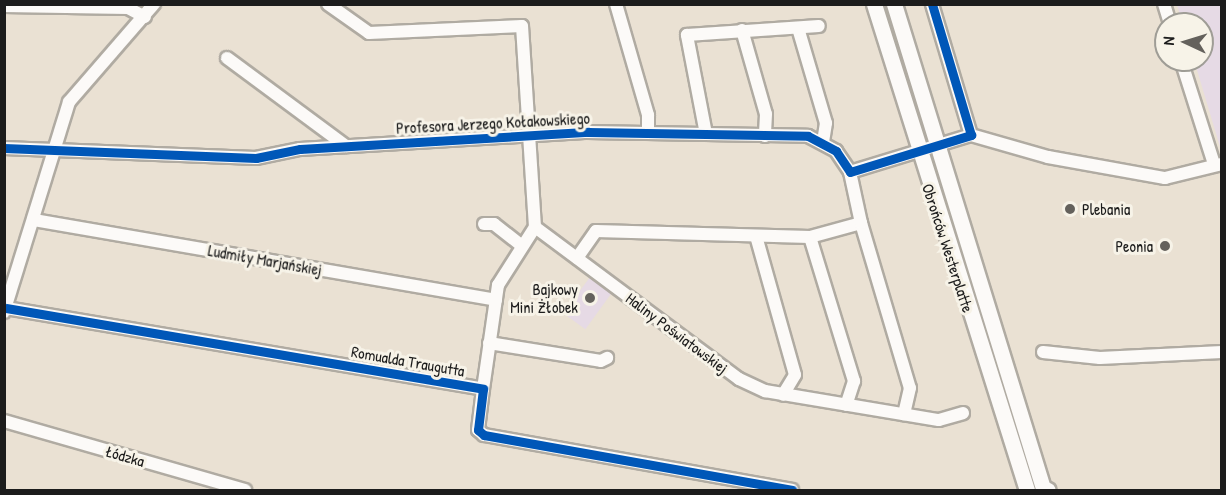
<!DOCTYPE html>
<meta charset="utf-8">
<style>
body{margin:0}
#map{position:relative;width:1226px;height:495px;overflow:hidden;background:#eae1d3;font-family:"Patrick Hand",sans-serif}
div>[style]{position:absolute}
.built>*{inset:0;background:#e6dae5;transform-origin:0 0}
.roads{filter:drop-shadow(2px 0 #b0aba2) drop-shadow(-2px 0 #b0aba2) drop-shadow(0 2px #b0aba2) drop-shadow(0 -2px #b0aba2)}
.minor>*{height:12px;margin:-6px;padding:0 6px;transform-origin:6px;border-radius:6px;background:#fcfaf8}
.major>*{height:15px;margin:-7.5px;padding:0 7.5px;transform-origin:7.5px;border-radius:7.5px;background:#fcfaf8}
.cycleway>*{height:9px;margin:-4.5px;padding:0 4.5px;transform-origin:4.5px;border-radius:4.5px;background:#0057b8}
.dots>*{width:16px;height:16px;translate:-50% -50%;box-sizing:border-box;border:3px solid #f7f3e8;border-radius:50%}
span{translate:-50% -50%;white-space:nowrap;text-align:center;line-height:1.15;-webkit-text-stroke:6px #f7f3e8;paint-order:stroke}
.street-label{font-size:16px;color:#1c1c1c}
.poi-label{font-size:16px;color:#1c1c1c}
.left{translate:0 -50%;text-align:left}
.right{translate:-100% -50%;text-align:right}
.frame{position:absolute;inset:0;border:6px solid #1c1c1c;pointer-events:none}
.north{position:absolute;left:1154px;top:12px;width:60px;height:60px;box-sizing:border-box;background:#f7f3e8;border:2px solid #9f9d96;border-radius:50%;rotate:274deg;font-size:16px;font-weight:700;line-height:24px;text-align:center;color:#1c1c1c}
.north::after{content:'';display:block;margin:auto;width:21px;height:27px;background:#64615c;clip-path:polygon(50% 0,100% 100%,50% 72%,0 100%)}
</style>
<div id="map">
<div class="built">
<i style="clip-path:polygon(1177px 5px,1221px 5px,1221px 150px,1194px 60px,1202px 60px,1202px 24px,1183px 24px)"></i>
<i style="left:590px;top:277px;width:27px;height:45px;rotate:36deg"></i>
</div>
<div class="roads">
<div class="minor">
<i style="left:328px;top:4px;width:50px;rotate:35.3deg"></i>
<i style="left:369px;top:33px;width:153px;rotate:-2.6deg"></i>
<i style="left:522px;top:26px;width:201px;rotate:86.3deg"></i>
<i style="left:535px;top:227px;width:69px;rotate:122.5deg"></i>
<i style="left:498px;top:285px;width:105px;rotate:98.2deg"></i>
<i style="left:616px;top:4px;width:116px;rotate:73.9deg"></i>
<i style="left:648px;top:115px;width:18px;rotate:90deg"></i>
<i style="left:1164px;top:4px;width:21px;rotate:73deg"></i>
<i style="left:4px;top:6px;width:124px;rotate:0.9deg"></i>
<i style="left:128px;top:8px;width:19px;rotate:28deg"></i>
<i style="left:798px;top:28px;width:99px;rotate:73.6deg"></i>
<i style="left:826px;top:123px;width:18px;rotate:99deg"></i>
<i style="left:742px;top:30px;width:87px;rotate:74.1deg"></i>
<i style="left:766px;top:114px;width:22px;rotate:93deg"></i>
<i style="left:227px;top:58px;width:148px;rotate:36.5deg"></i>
<i style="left:1181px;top:60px;width:109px;rotate:72.4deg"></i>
<i style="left:706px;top:134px;width:101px;rotate:-100.9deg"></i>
<i style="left:687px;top:35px;width:132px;rotate:-3.9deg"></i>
<i style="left:971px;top:135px;width:80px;rotate:15.9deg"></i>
<i style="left:1048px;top:157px;width:119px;rotate:10.2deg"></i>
<i style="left:1165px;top:178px;width:59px;rotate:-13.8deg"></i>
<i style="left:4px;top:148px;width:252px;rotate:2.3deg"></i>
<i style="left:256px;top:158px;width:45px;rotate:-11.6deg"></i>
<i style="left:300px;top:149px;width:289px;rotate:-3.4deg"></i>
<i style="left:588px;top:132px;width:220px;rotate:1deg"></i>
<i style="left:808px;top:136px;width:32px;rotate:28deg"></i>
<i style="left:836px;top:151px;width:25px;rotate:56deg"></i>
<i style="left:850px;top:172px;width:127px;rotate:-17deg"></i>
<i style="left:971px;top:135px;width:137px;rotate:-106.6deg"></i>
<i style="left:34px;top:220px;width:469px;rotate:9.8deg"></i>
<i style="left:861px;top:223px;width:172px;rotate:73.5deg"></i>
<i style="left:910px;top:388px;width:27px;rotate:103deg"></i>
<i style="left:484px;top:224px;width:10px"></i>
<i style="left:494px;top:224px;width:34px;rotate:38deg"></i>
<i style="left:535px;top:227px;width:254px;rotate:36.7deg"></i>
<i style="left:739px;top:379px;width:29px;rotate:25deg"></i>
<i style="left:765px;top:391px;width:176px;rotate:9.5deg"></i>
<i style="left:939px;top:420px;width:25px;rotate:-16deg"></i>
<i style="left:756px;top:236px;width:144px;rotate:74.3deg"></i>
<i style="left:795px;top:375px;width:23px;rotate:121deg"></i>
<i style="left:810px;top:237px;width:151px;rotate:73deg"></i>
<i style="left:854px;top:381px;width:25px;rotate:108deg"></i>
<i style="left:577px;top:258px;width:33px;rotate:-55deg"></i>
<i style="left:596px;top:231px;width:214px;rotate:1.6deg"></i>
<i style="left:810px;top:237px;width:53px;rotate:-15.4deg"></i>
<i style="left:861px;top:223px;width:52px;rotate:-102.2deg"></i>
<i style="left:6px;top:308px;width:484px;rotate:9.6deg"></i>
<i style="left:483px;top:389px;width:41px;rotate:97deg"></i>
<i style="left:478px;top:430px;width:8px;rotate:40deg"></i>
<i style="left:484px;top:435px;width:313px;rotate:10.1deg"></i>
<i style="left:4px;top:312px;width:220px;rotate:-72.8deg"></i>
<i style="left:69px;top:102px;width:130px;rotate:-49.1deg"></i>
<i style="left:489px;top:343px;width:113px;rotate:9.1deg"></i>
<i style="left:601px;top:361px;width:7px;rotate:-27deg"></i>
<i style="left:1043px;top:352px;width:57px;rotate:6deg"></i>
<i style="left:1100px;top:358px;width:122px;rotate:-2.8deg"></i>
<i style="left:4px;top:421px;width:251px;rotate:16deg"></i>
</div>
<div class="major">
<i style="left:874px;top:4px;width:510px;rotate:72.53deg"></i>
<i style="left:894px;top:4px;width:506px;rotate:72.89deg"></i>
<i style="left:1043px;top:488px;width:5px;rotate:22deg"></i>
</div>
</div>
<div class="cycleway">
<i style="left:4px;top:148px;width:252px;rotate:2.3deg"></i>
<i style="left:256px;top:158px;width:45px;rotate:-11.6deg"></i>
<i style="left:300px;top:149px;width:289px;rotate:-3.4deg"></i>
<i style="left:588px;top:132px;width:220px;rotate:1deg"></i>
<i style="left:808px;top:136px;width:32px;rotate:28deg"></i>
<i style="left:836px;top:151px;width:25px;rotate:56deg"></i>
<i style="left:850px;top:172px;width:127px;rotate:-17deg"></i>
<i style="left:971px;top:135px;width:137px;rotate:-106.6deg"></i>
<i style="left:6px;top:308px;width:484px;rotate:9.6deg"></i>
<i style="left:483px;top:389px;width:41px;rotate:97deg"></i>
<i style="left:478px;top:430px;width:8px;rotate:40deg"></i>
<i style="left:484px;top:435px;width:313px;rotate:10.1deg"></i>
</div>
<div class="dots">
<i style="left:1070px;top:209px;background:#64615c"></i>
<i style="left:1165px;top:246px;background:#64615c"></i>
<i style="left:590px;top:298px;background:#64615c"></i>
</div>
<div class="street-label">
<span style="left:493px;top:123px;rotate:-3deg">Profesora Jerzego Kołakowskiego</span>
<span style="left:948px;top:248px;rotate:72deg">Obrońców Westerplatte</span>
<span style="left:265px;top:260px;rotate:10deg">Ludmiły Marjańskiej</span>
<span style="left:677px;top:333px;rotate:37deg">Haliny Poświatowskiej</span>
<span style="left:408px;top:361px;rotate:10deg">Romualda Traugutta</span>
<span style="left:125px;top:456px;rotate:16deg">Łódzka</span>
</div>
<div class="poi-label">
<span class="left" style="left:1082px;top:209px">Plebania</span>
<span class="right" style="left:1153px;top:246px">Peonia</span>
<span class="right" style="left:578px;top:298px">Bajkowy<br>Mini Żłobek</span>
</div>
<div class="frame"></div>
<div class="north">N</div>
</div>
